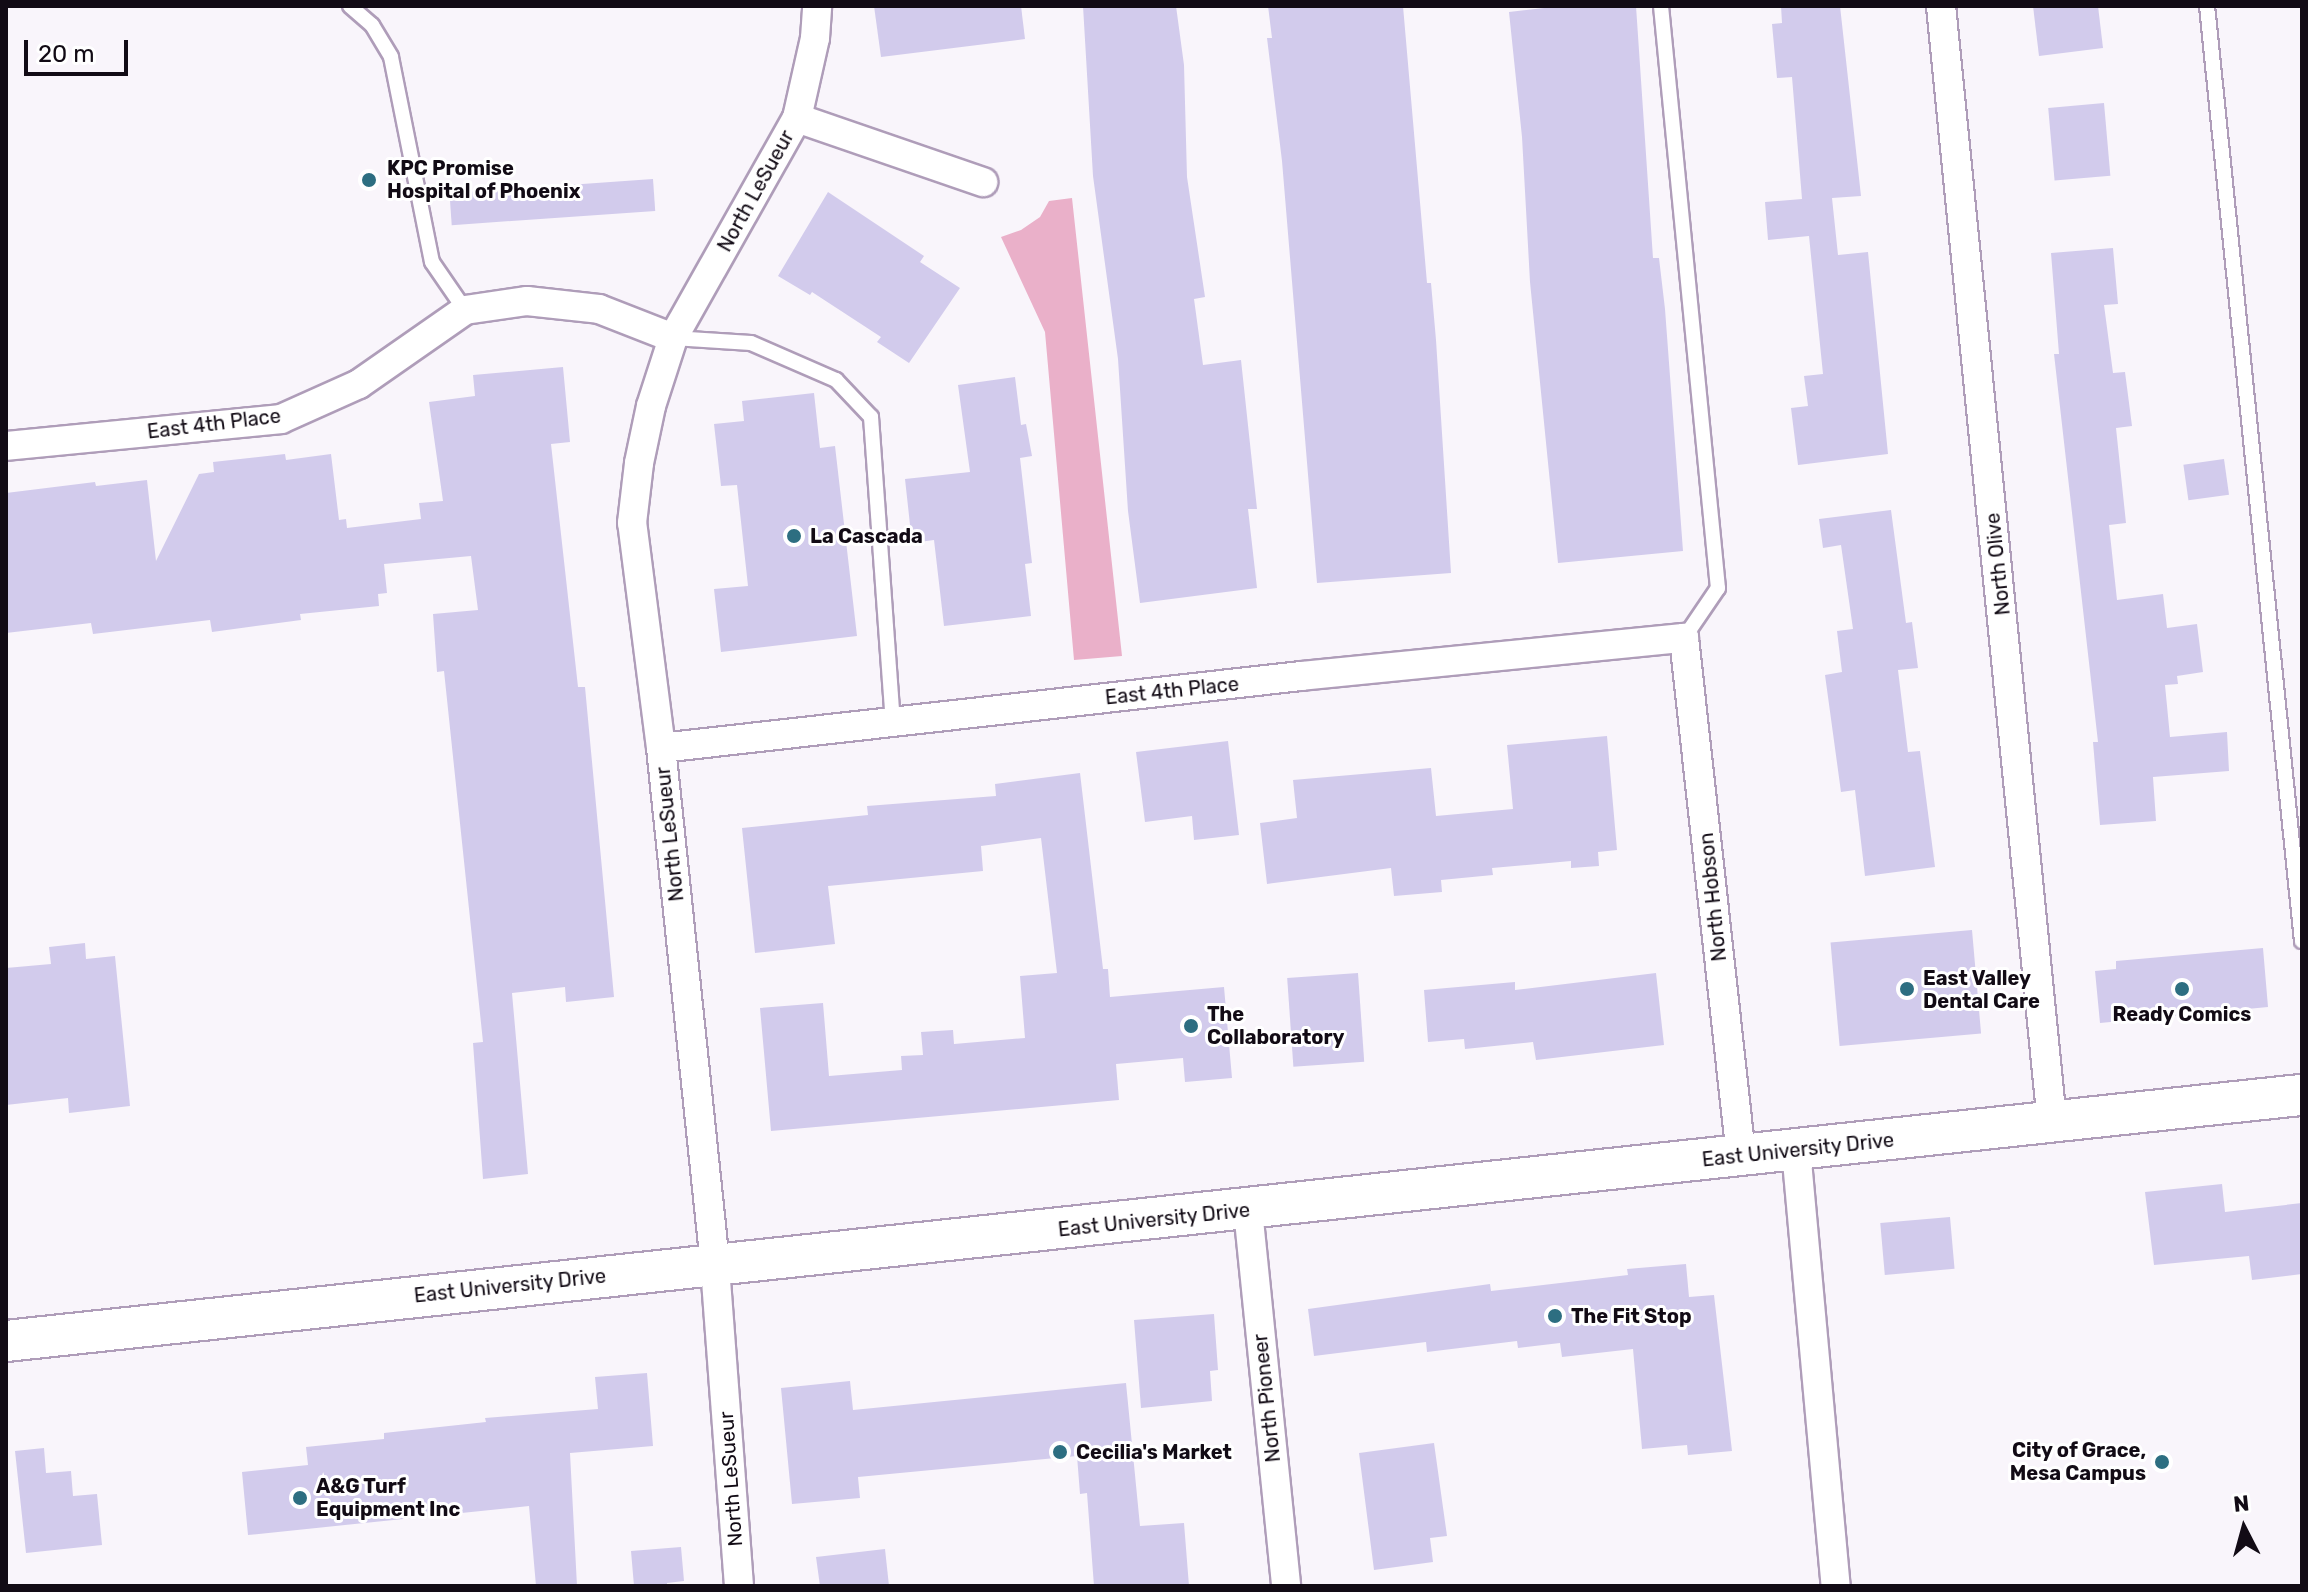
<!DOCTYPE html>
<style>
body{margin:0}
#map{position:relative;width:2308px;height:1592px;overflow:hidden;background:#f9f5fb;font-family:Rubik,sans-serif}
div>[style]{position:absolute}
.green>*{inset:0;background:#eab0c9}
.building>*{inset:0;background:#d2cbec;transform-origin:0 0}
.roads{filter:drop-shadow(2px 0 #af9db9) drop-shadow(-2px 0 #af9db9) drop-shadow(0 2px #af9db9) drop-shadow(0 -2px #af9db9)}
.lane>*{height:14px;margin:-7px;padding:0 7px;transform-origin:7px;border-radius:7px;background:#fff}
.street>*{height:28px;margin:-14px;padding:0 14px;transform-origin:14px;border-radius:14px;background:#fff}
.secondary>*{height:40px;margin:-20px;padding:0 20px;transform-origin:20px;border-radius:20px;background:#fff}
.dots>*{width:22px;height:22px;translate:-50% -50%;box-sizing:border-box;border:4px solid #fff;border-radius:50%}
span{translate:-50% -50%;white-space:nowrap;text-align:center;line-height:1.15;-webkit-text-stroke:6px #fff;paint-order:stroke}
.poi-label{font-size:20px;color:#120b15;font-weight:700}
.left{translate:0 -50%;text-align:left}
.right{translate:-100% -50%;text-align:right}
.street-label{font-size:20px;color:#120b15}
.frame{position:absolute;inset:0;border:8px solid #120b15;pointer-events:none}
.north{position:absolute;left:2204px;top:1488px;width:80px;height:80px;-webkit-text-stroke:6px #fff;paint-order:stroke;rotate:354deg;font-size:22px;font-weight:700;line-height:32px;text-align:center;color:#120b15}
.north::after{content:'';display:block;margin:auto;width:28px;height:36px;background:#120b15;clip-path:polygon(50% 0,100% 100%,50% 72%,0 100%)}
.scale{position:absolute;left:24px;top:40px;width:104px;height:36px;box-sizing:border-box;border:4px solid #120b15;border-top:0;padding-left:10px;font-size:24px;line-height:28px;white-space:nowrap;color:#120b15;-webkit-text-stroke:6px #fff;paint-order:stroke}
</style>
<div id="map">
<div class="green">
<i style="clip-path:polygon(1072px 198px,1122px 656px,1074px 660px,1045px 332px,1001px 237px,1021px 230px,1040px 217px,1049px 201px)"></i>
</div>
<div class="building">
<i style="clip-path:polygon(874px 6px,1021px 6px,1025px 39px,881px 57px)"></i>
<i style="clip-path:polygon(1083px 6px,1176px 6px,1184px 65px,1187px 177px,1205px 297px,1194px 299px,1203px 365px,1241px 360px,1257px 509px,1248px 509px,1257px 588px,1140px 603px,1128px 511px,1118px 359px,1093px 176px)"></i>
<i style="clip-path:polygon(1268px 6px,1403px 6px,1427px 283px,1431px 283px,1436px 340px,1451px 573px,1317px 583px,1282px 161px,1267px 38px,1272px 38px)"></i>
<i style="clip-path:polygon(1562px 6px,1636px 6px,1653px 258px,1659px 258px,1665px 309px,1683px 551px,1558px 563px,1530px 282px,1522px 137px,1509px 12px)"></i>
<i style="clip-path:polygon(1781px 6px,1840px 6px,1861px 196px,1832px 198px,1838px 255px,1868px 252px,1888px 454px,1798px 465px,1791px 408px,1808px 406px,1804px 376px,1823px 374px,1809px 236px,1768px 240px,1765px 202px,1802px 199px,1792px 77px,1777px 78px,1772px 24px,1782px 23px)"></i>
<i style="clip-path:polygon(2033px 6px,2098px 6px,2103px 48px,2039px 56px)"></i>
<i style="left:2104px;top:103px;width:73px;height:56px;rotate:85deg"></i>
<i style="left:653px;top:179px;width:32px;height:204px;rotate:86deg"></i>
<i style="clip-path:polygon(828px 192px,924px 256px,920px 262px,960px 288px,909px 363px,877px 342px,881px 337px,812px 292px,810px 295px,778px 276px)"></i>
<i style="clip-path:polygon(2113px 248px,2118px 304px,2104px 305px,2113px 373px,2125px 372px,2132px 426px,2116px 428px,2126px 523px,2109px 525px,2117px 600px,2163px 594px,2167px 628px,2197px 624px,2203px 672px,2177px 676px,2178px 684px,2165px 685px,2170px 737px,2227px 732px,2229px 771px,2153px 777px,2156px 821px,2100px 825px,2093px 742px,2098px 742px,2054px 354px,2059px 354px,2051px 253px)"></i>
<i style="clip-path:polygon(563px 367px,570px 442px,551px 444px,578px 687px,585px 687px,614px 997px,566px 1002px,565px 987px,512px 993px,528px 1174px,483px 1179px,473px 1043px,483px 1042px,444px 671px,437px 672px,433px 614px,478px 610px,471px 556px,384px 564px,387px 593px,378px 594px,379px 606px,300px 614px,301px 620px,212px 632px,210px 620px,93px 634px,91px 623px,6px 633px,6px 493px,95px 482px,96px 486px,147px 480px,156px 561px,199px 474px,214px 472px,213px 462px,285px 454px,286px 460px,331px 454px,339px 520px,346px 519px,347px 528px,421px 519px,419px 503px,443px 501px,429px 402px,475px 396px,473px 375px)"></i>
<i style="clip-path:polygon(1015px 377px,1021px 425px,1026px 424px,1032px 456px,1020px 458px,1032px 563px,1025px 564px,1031px 616px,944px 626px,934px 540px,912px 543px,905px 479px,970px 472px,958px 385px)"></i>
<i style="clip-path:polygon(814px 393px,820px 448px,835px 446px,857px 636px,721px 652px,714px 589px,748px 586px,737px 485px,721px 486px,714px 424px,744px 421px,742px 401px)"></i>
<i style="left:2224px;top:459px;width:36px;height:41px;rotate:82deg"></i>
<i style="clip-path:polygon(1891px 510px,1906px 623px,1912px 622px,1918px 668px,1898px 670px,1908px 752px,1920px 751px,1935px 867px,1865px 876px,1855px 790px,1841px 792px,1825px 675px,1842px 672px,1837px 631px,1853px 629px,1841px 545px,1823px 548px,1819px 519px)"></i>
<i style="clip-path:polygon(1607px 736px,1617px 850px,1598px 852px,1599px 866px,1571px 868px,1571px 861px,1492px 868px,1493px 875px,1441px 880px,1442px 892px,1394px 896px,1391px 868px,1267px 884px,1260px 823px,1297px 818px,1293px 780px,1431px 768px,1436px 816px,1513px 809px,1507px 745px)"></i>
<i style="clip-path:polygon(1228px 741px,1239px 835px,1194px 840px,1192px 816px,1145px 822px,1136px 752px)"></i>
<i style="clip-path:polygon(1080px 773px,1103px 969px,1108px 969px,1110px 997px,1224px 987px,1232px 1078px,1185px 1082px,1183px 1058px,1116px 1064px,1119px 1100px,771px 1131px,760px 1008px,823px 1003px,829px 1076px,902px 1070px,901px 1056px,923px 1055px,921px 1032px,953px 1030px,954px 1044px,1025px 1038px,1020px 976px,1057px 973px,1041px 838px,981px 846px,983px 871px,828px 886px,835px 944px,755px 953px,742px 828px,868px 815px,867px 806px,996px 796px,995px 784px)"></i>
<i style="left:1972px;top:930px;width:104px;height:142px;rotate:85deg"></i>
<i style="clip-path:polygon(85px 943px,86px 959px,115px 956px,130px 1106px,69px 1113px,68px 1098px,6px 1105px,6px 968px,51px 964px,49px 947px)"></i>
<i style="clip-path:polygon(2263px 948px,2268px 1007px,2100px 1023px,2095px 971px,2116px 969px,2116px 961px)"></i>
<i style="left:1358px;top:973px;width:89px;height:71px;rotate:86deg"></i>
<i style="clip-path:polygon(1656px 973px,1664px 1045px,1536px 1060px,1533px 1042px,1465px 1049px,1464px 1039px,1428px 1042px,1424px 990px,1515px 982px,1515px 990px)"></i>
<i style="clip-path:polygon(2222px 1184px,2225px 1212px,2302px 1203px,2302px 1274px,2252px 1280px,2249px 1256px,2154px 1265px,2145px 1192px)"></i>
<i style="left:1950px;top:1217px;width:52px;height:70px;rotate:85deg"></i>
<i style="clip-path:polygon(1686px 1264px,1689px 1297px,1714px 1295px,1732px 1451px,1688px 1455px,1687px 1445px,1642px 1449px,1633px 1349px,1562px 1357px,1560px 1343px,1518px 1348px,1517px 1341px,1427px 1352px,1426px 1342px,1314px 1356px,1308px 1309px,1490px 1284px,1491px 1291px,1628px 1275px,1627px 1269px)"></i>
<i style="clip-path:polygon(1214px 1314px,1218px 1370px,1210px 1371px,1212px 1401px,1141px 1408px,1134px 1320px)"></i>
<i style="clip-path:polygon(647px 1373px,653px 1446px,570px 1453px,577px 1586px,536px 1586px,529px 1506px,248px 1535px,242px 1472px,308px 1465px,306px 1447px,384px 1439px,384px 1433px,486px 1422px,485px 1418px,598px 1409px,595px 1377px)"></i>
<i style="clip-path:polygon(850px 1381px,853px 1410px,1126px 1383px,1140px 1526px,1184px 1523px,1189px 1586px,1094px 1586px,1087px 1493px,1080px 1494px,1077px 1456px,858px 1477px,860px 1498px,792px 1504px,781px 1388px)"></i>
<i style="clip-path:polygon(1434px 1443px,1447px 1536px,1430px 1538px,1433px 1562px,1374px 1570px,1359px 1453px)"></i>
<i style="clip-path:polygon(44px 1448px,46px 1473px,71px 1471px,73px 1496px,97px 1494px,102px 1545px,26px 1553px,15px 1451px)"></i>
<i style="clip-path:polygon(681px 1547px,684px 1581px,667px 1583px,667px 1586px,634px 1586px,631px 1551px)"></i>
<i style="clip-path:polygon(885px 1549px,889px 1586px,820px 1586px,816px 1557px)"></i>
</div>
<div class="roads">
<div class="lane">
<i style="left:350px;top:6px;width:29px;rotate:41deg"></i>
<i style="left:372px;top:25px;width:37px;rotate:59deg"></i>
<i style="left:391px;top:57px;width:209px;rotate:78.7deg"></i>
<i style="left:432px;top:262px;width:58px;rotate:55.5deg"></i>
<i style="left:1661px;top:6px;width:585px;rotate:84.41deg"></i>
<i style="left:1718px;top:588px;width:60px;rotate:124.2deg"></i>
<i style="left:2207px;top:6px;width:940px;rotate:84.2deg"></i>
<i style="left:673px;top:338px;width:78px;rotate:3.7deg"></i>
<i style="left:751px;top:343px;width:93px;rotate:23.5deg"></i>
<i style="left:836px;top:380px;width:51px;rotate:46.6deg"></i>
<i style="left:871px;top:417px;width:306px;rotate:85.9deg"></i>
</div>
<div class="street">
<i style="left:1941px;top:6px;width:1122px;rotate:84.32deg"></i>
<i style="left:797px;top:118px;width:197px;rotate:19deg"></i>
<i style="left:6px;top:446px;width:276px;rotate:-5.6deg"></i>
<i style="left:281px;top:419px;width:85px;rotate:-24.2deg"></i>
<i style="left:359px;top:384px;width:129px;rotate:-34.9deg"></i>
<i style="left:465px;top:310px;width:63px;rotate:-8.3deg"></i>
<i style="left:527px;top:301px;width:72px;rotate:6.3deg"></i>
<i style="left:599px;top:309px;width:79px;rotate:21.4deg"></i>
<i style="left:661px;top:748px;width:644px;rotate:-6.42deg"></i>
<i style="left:1301px;top:676px;width:385px;rotate:-5.7deg"></i>
<i style="left:1684px;top:638px;width:521px;rotate:83.72deg"></i>
<i style="left:1796px;top:1150px;width:438px;rotate:84.8deg"></i>
<i style="left:1248px;top:1210px;width:378px;rotate:84.2deg"></i>
<i style="left:739px;top:1586px;width:323px;rotate:-94.3deg"></i>
<i style="left:715px;top:1264px;width:519px;rotate:-95.97deg"></i>
<i style="left:661px;top:748px;width:227px;rotate:-97.3deg"></i>
<i style="left:632px;top:523px;width:60px;rotate:-83.3deg"></i>
<i style="left:639px;top:463px;width:58px;rotate:-78.1deg"></i>
<i style="left:651px;top:406px;width:71px;rotate:-72.1deg"></i>
<i style="left:673px;top:338px;width:253px;rotate:-60.6deg"></i>
<i style="left:797px;top:118px;width:82px;rotate:-77.3deg"></i>
<i style="left:815px;top:38px;width:32px;rotate:-86deg"></i>
</div>
<div class="secondary">
<i style="left:6px;top:1341px;width:2309px;rotate:-6.12deg"></i>
</div>
</div>
<div class="dots">
<i style="left:369px;top:180px;background:#2d6e81"></i>
<i style="left:794px;top:536px;background:#2d6e81"></i>
<i style="left:1907px;top:989px;background:#2d6e81"></i>
<i style="left:2182px;top:989px;background:#2d6e81"></i>
<i style="left:1191px;top:1026px;background:#2d6e81"></i>
<i style="left:1555px;top:1316px;background:#2d6e81"></i>
<i style="left:1060px;top:1452px;background:#2d6e81"></i>
<i style="left:2162px;top:1462px;background:#2d6e81"></i>
<i style="left:300px;top:1498px;background:#2d6e81"></i>
</div>
<div class="poi-label">
<span class="left" style="left:387px;top:180px">KPC Promise<br>Hospital of Phoenix</span>
<span class="left" style="left:810px;top:536px">La Cascada</span>
<span class="left" style="left:1923px;top:990px">East Valley<br>Dental Care</span>
<span class="left" style="left:1207px;top:1026px">The<br>Collaboratory</span>
<span style="left:2182px;top:1014px">Ready Comics</span>
<span class="left" style="left:1571px;top:1316px">The Fit Stop</span>
<span class="right" style="left:2146px;top:1462px">City of Grace,<br>Mesa Campus</span>
<span class="left" style="left:1076px;top:1452px">Cecilia's Market</span>
<span class="left" style="left:316px;top:1498px">A&amp;G Turf<br>Equipment Inc</span>
</div>
<div class="street-label">
<span style="left:756px;top:191px;rotate:-61deg">North LeSueur</span>
<span style="left:214px;top:424px;rotate:-7deg">East 4th Place</span>
<span style="left:1998px;top:564px;rotate:-96deg">North Olive</span>
<span style="left:1172px;top:691px;rotate:-6deg">East 4th Place</span>
<span style="left:670px;top:834px;rotate:-96deg">North LeSueur</span>
<span style="left:1713px;top:897px;rotate:-96deg">North Hobson</span>
<span style="left:1798px;top:1150px;rotate:-6deg">East University Drive</span>
<span style="left:1154px;top:1220px;rotate:-6deg">East University Drive</span>
<span style="left:510px;top:1286px;rotate:-6deg">East University Drive</span>
<span style="left:1267px;top:1398px;rotate:-96deg">North Pioneer</span>
<span style="left:731px;top:1479px;rotate:-94deg">North LeSueur</span>
</div>
<div class="frame"></div>
<div class="north">N</div>
<div class="scale">20 m</div>
</div>
